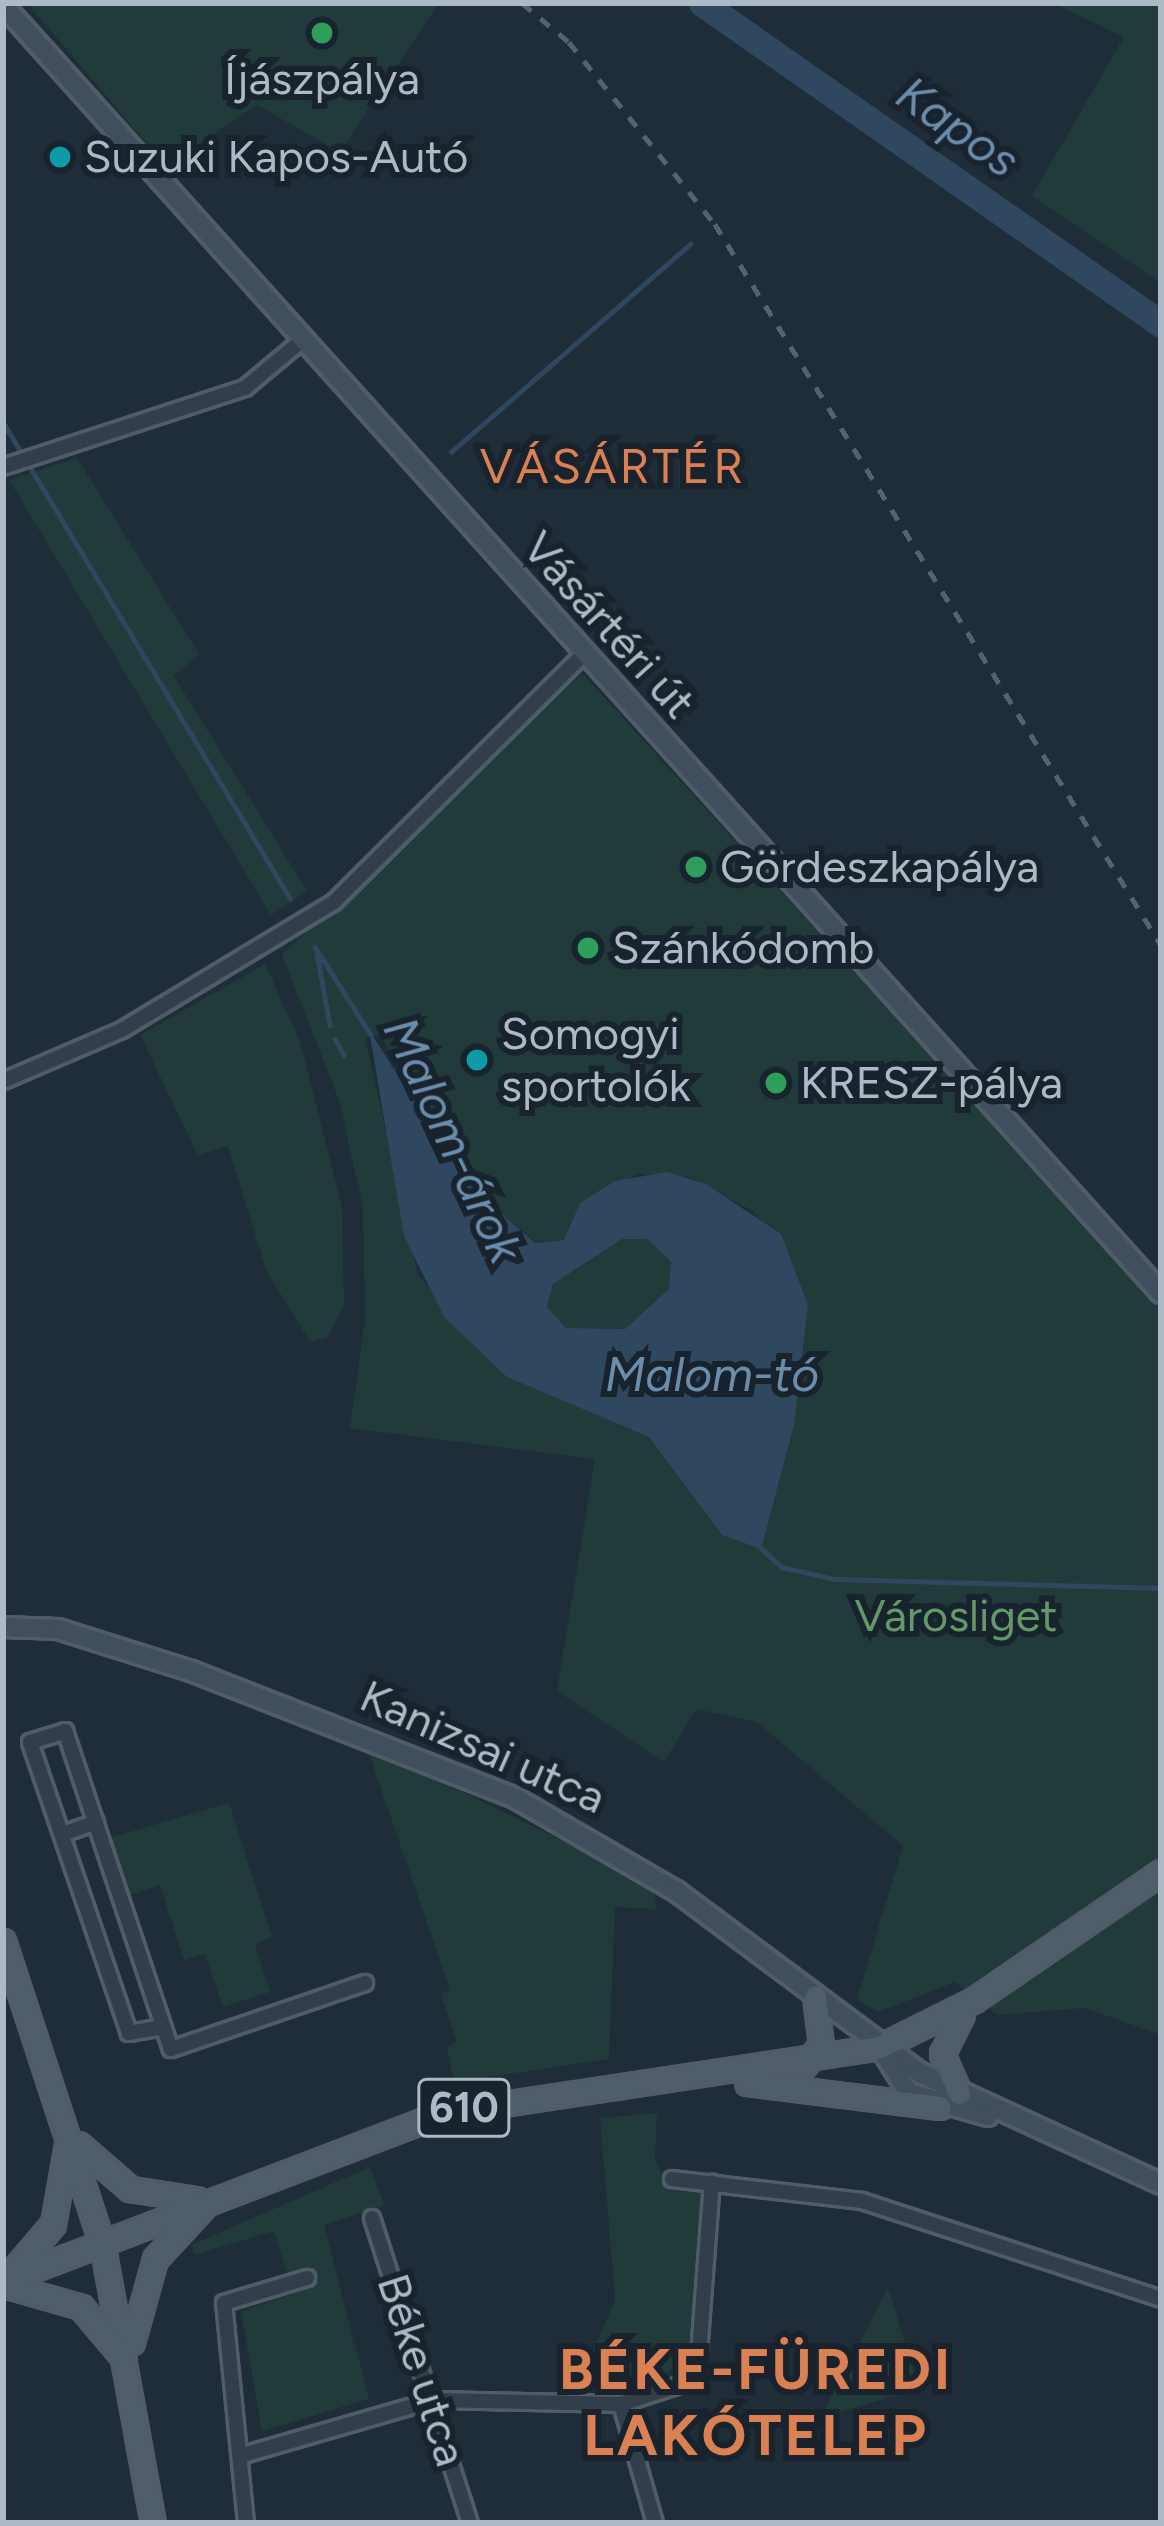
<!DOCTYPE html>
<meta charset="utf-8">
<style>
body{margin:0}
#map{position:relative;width:1164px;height:2526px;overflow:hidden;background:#1f2d39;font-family:Figtree,sans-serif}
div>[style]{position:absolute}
.green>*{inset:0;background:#213a3a}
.water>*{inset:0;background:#2f4860}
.stream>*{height:4.5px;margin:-2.25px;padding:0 2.25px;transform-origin:2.25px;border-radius:2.25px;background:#2f4860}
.river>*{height:27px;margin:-13.5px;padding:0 13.5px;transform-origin:13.5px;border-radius:13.5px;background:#2f4860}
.roads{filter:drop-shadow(3px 0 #505c67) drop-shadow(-3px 0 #505c67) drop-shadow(0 3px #505c67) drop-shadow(0 -3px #505c67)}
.street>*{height:14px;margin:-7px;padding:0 7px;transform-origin:7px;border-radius:7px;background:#323e49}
.secondary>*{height:18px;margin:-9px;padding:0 9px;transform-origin:9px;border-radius:9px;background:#404e5d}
.primary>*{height:21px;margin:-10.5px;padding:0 10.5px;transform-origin:10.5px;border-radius:10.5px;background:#505d6a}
.rail>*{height:4.5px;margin-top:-2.25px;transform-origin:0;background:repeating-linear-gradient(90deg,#546371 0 12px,transparent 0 24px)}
.dots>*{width:33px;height:33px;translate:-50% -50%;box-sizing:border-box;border:6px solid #18232e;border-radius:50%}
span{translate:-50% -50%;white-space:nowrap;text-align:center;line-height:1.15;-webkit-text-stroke:12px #18232e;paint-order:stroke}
.shield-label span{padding:3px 9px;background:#18232e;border:3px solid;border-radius:9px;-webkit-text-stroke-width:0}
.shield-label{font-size:42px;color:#adb9c6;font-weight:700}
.poi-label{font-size:45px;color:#adb9c6}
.left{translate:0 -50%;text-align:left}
.street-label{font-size:45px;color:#adb9c6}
.park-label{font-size:45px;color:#639869}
.water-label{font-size:48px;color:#6b8dac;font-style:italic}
.neighbourhood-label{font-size:48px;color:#da8053;letter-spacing:3px}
.district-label{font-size:57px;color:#da8053;font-weight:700;letter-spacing:3px}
.frame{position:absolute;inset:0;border:6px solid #adb9c6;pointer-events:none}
</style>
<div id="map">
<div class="green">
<i style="clip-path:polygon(27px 3px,439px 3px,340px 152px,257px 105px,166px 166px)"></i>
<i style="clip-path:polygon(1053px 3px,1161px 3px,1161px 283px,1032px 196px,1124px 37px)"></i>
<i style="clip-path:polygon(77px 458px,199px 654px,174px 676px,307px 891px,271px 915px,9px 480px)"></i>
<i style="clip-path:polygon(evenodd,582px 673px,1161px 1308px,1161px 2035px,1085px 2008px,997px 2015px,955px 1982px,878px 2012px,857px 1999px,903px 1846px,757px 1722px,696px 1709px,664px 1762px,557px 1691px,595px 1459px,350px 1428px,365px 1321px,363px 1208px,339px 1100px,282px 955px,582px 673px,380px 1036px,466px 1182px,535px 1242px,564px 1240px,580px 1203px,639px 1174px,690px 1177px,753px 1211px,808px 1305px,779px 1484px,759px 1531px,722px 1535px,649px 1437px,507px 1377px,418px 1275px,365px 1037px,380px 1036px)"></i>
<i style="clip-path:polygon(265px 964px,300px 1042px,342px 1208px,344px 1304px,328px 1337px,310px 1342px,266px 1270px,228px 1146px,198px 1155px,140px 1035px)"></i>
<i style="clip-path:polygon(622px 1239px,647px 1239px,671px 1263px,670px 1289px,626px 1329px,566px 1328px,547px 1307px,553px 1284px)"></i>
<i style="clip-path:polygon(366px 1745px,655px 1886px,656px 1909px,615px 1907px,609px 2059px,454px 2082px,447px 2047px,457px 2042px,441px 1994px,450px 1990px)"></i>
<i style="clip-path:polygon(229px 1803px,272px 1937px,255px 1944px,270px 1992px,223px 2007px,205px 1954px,184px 1960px,160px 1885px,129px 1895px,109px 1838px)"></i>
<i style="clip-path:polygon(657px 2113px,655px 2161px,670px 2188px,702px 2191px,689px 2347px,656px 2386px,576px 2391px,615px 2300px,600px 2118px)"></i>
<i style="clip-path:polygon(370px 2167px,384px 2205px,324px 2225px,369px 2399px,262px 2431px,241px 2311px,293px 2294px,274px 2231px,194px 2255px,191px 2245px)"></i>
<i style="clip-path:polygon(888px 2287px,915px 2377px,909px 2392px,821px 2417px)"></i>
</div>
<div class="water">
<i style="clip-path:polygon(evenodd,369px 1030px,466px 1182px,535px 1243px,564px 1240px,580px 1203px,615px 1181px,667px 1172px,706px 1184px,781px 1234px,808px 1305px,794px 1425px,761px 1549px,722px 1535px,649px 1437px,507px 1377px,444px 1317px,404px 1236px,369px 1030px,622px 1239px,647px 1239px,671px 1262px,669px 1289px,625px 1329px,566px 1328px,547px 1307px,553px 1284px,622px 1239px)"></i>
</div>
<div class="stream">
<i style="left:3px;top:422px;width:556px;rotate:58.91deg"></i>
<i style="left:451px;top:452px;width:317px;rotate:-41deg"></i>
<i style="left:315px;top:947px;width:104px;rotate:57.5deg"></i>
<i style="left:317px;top:953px;width:73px;rotate:79.8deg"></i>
<i style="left:335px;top:1039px;width:18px;rotate:61deg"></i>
<i style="left:757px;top:1544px;width:34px;rotate:43deg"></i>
<i style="left:782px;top:1567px;width:54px;rotate:12.8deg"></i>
<i style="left:835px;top:1579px;width:326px;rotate:1.6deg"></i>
</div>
<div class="river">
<i style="left:702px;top:3px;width:560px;rotate:34.97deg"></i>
</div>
<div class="roads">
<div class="street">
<i style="left:3px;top:467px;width:255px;rotate:-18.1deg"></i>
<i style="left:245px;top:388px;width:70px;rotate:-39.8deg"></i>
<i style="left:3px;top:1081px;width:129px;rotate:-23.2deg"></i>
<i style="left:122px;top:1030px;width:248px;rotate:-31.1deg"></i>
<i style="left:334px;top:902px;width:351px;rotate:-44.8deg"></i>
<i style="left:62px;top:1834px;width:36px;rotate:-19deg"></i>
<i style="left:163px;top:2027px;width:35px;rotate:170deg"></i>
<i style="left:129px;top:2033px;width:307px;rotate:-108.8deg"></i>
<i style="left:30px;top:1742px;width:37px;rotate:-17deg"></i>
<i style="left:65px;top:1731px;width:335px;rotate:71.6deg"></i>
<i style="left:171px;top:2049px;width:205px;rotate:-18.8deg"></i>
<i style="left:672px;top:2179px;width:191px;rotate:6.6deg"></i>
<i style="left:862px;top:2201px;width:315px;rotate:18.1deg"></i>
<i style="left:372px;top:2218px;width:320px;rotate:72.2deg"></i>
<i style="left:621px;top:2404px;width:124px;rotate:74.1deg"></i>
<i style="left:243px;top:2455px;width:199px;rotate:-16.1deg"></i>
<i style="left:434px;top:2400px;width:187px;rotate:1.2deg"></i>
<i style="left:621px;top:2404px;width:61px;rotate:-18.1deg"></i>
<i style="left:679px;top:2385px;width:37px;rotate:-57deg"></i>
<i style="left:699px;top:2354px;width:172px;rotate:-85.7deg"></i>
<i style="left:246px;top:2523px;width:221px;rotate:-95.7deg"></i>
<i style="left:224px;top:2303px;width:87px;rotate:-16.8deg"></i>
</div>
<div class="secondary">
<i style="left:3px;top:5px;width:1732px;rotate:48.04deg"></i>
<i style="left:3px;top:1627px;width:55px;rotate:2.1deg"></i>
<i style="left:58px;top:1629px;width:139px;rotate:17.5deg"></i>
<i style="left:191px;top:1671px;width:350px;rotate:21.4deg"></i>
<i style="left:517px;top:1799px;width:184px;rotate:30.1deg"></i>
<i style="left:676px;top:1891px;width:304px;rotate:36.7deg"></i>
<i style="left:920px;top:2073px;width:265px;rotate:24.7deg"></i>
<i style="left:880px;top:2047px;width:54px;rotate:57.8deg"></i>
<i style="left:909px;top:2093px;width:82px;rotate:16.2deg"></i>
</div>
<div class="primary">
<i style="left:3px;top:1941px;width:318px;rotate:71.9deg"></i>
<i style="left:102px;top:2243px;width:285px;rotate:79.7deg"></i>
<i style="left:804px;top:2066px;width:27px;rotate:-51deg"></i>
<i style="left:821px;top:2045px;width:49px;rotate:-97deg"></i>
<i style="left:747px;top:2083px;width:194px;rotate:7.1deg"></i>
<i style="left:959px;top:2093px;width:43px;rotate:-113.6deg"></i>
<i style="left:942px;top:2054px;width:45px;rotate:-63.4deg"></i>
<i style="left:78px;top:2144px;width:69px;rotate:40.9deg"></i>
<i style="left:130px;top:2189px;width:67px;rotate:8.6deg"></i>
<i style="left:13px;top:2271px;width:62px;rotate:-49.6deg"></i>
<i style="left:53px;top:2224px;width:86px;rotate:-80deg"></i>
<i style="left:3px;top:2281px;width:471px;rotate:-20.9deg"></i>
<i style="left:443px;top:2113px;width:442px;rotate:-8.6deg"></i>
<i style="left:880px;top:2047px;width:105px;rotate:-26.6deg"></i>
<i style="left:974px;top:2000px;width:227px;rotate:-34.4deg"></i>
<i style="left:4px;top:2285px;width:80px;rotate:15.9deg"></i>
<i style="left:81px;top:2307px;width:67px;rotate:49.9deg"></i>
<i style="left:132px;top:2342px;width:86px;rotate:-74.5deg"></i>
<i style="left:155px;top:2259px;width:74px;rotate:-47.2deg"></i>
</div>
</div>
<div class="rail">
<i style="left:522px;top:3px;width:61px;rotate:39.7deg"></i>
<i style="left:569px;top:42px;width:233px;rotate:51.3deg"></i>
<i style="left:715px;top:224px;width:848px;rotate:58.26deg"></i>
</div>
<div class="dots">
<i style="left:322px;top:33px;background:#2e9e5b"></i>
<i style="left:60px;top:157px;background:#0f9aa8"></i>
<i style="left:696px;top:867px;background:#2e9e5b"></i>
<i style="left:588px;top:948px;background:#2e9e5b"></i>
<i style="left:477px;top:1060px;background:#0f9aa8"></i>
<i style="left:776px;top:1083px;background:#2e9e5b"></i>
</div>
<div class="shield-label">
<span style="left:464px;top:2108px">610</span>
</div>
<div class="poi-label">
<span style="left:322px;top:79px">Íjászpálya</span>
<span class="left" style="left:84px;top:157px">Suzuki Kapos-Autó</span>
<span class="left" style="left:720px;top:867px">Gördeszkapálya</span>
<span class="left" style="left:612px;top:948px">Szánkódomb</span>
<span class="left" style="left:501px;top:1060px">Somogyi<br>sportolók</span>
<span class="left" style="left:800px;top:1083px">KRESZ-pálya</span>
</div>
<div class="street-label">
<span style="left:609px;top:625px;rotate:48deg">Vásártéri út</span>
<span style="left:483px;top:1747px;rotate:24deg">Kanizsai utca</span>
<span style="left:422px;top:2370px;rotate:72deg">Béke utca</span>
</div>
<div class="park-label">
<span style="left:956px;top:1616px">Városliget</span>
</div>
<div class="water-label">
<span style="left:958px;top:127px;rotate:35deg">Kapos</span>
<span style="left:453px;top:1140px;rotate:65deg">Malom-árok</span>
<span style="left:712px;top:1375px">Malom-tó</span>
</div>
<div class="neighbourhood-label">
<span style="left:613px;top:467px">VÁSÁRTÉR</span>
</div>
<div class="district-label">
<span style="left:756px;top:2403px">BÉKE-FÜREDI<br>LAKÓTELEP</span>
</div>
<div class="frame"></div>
</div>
